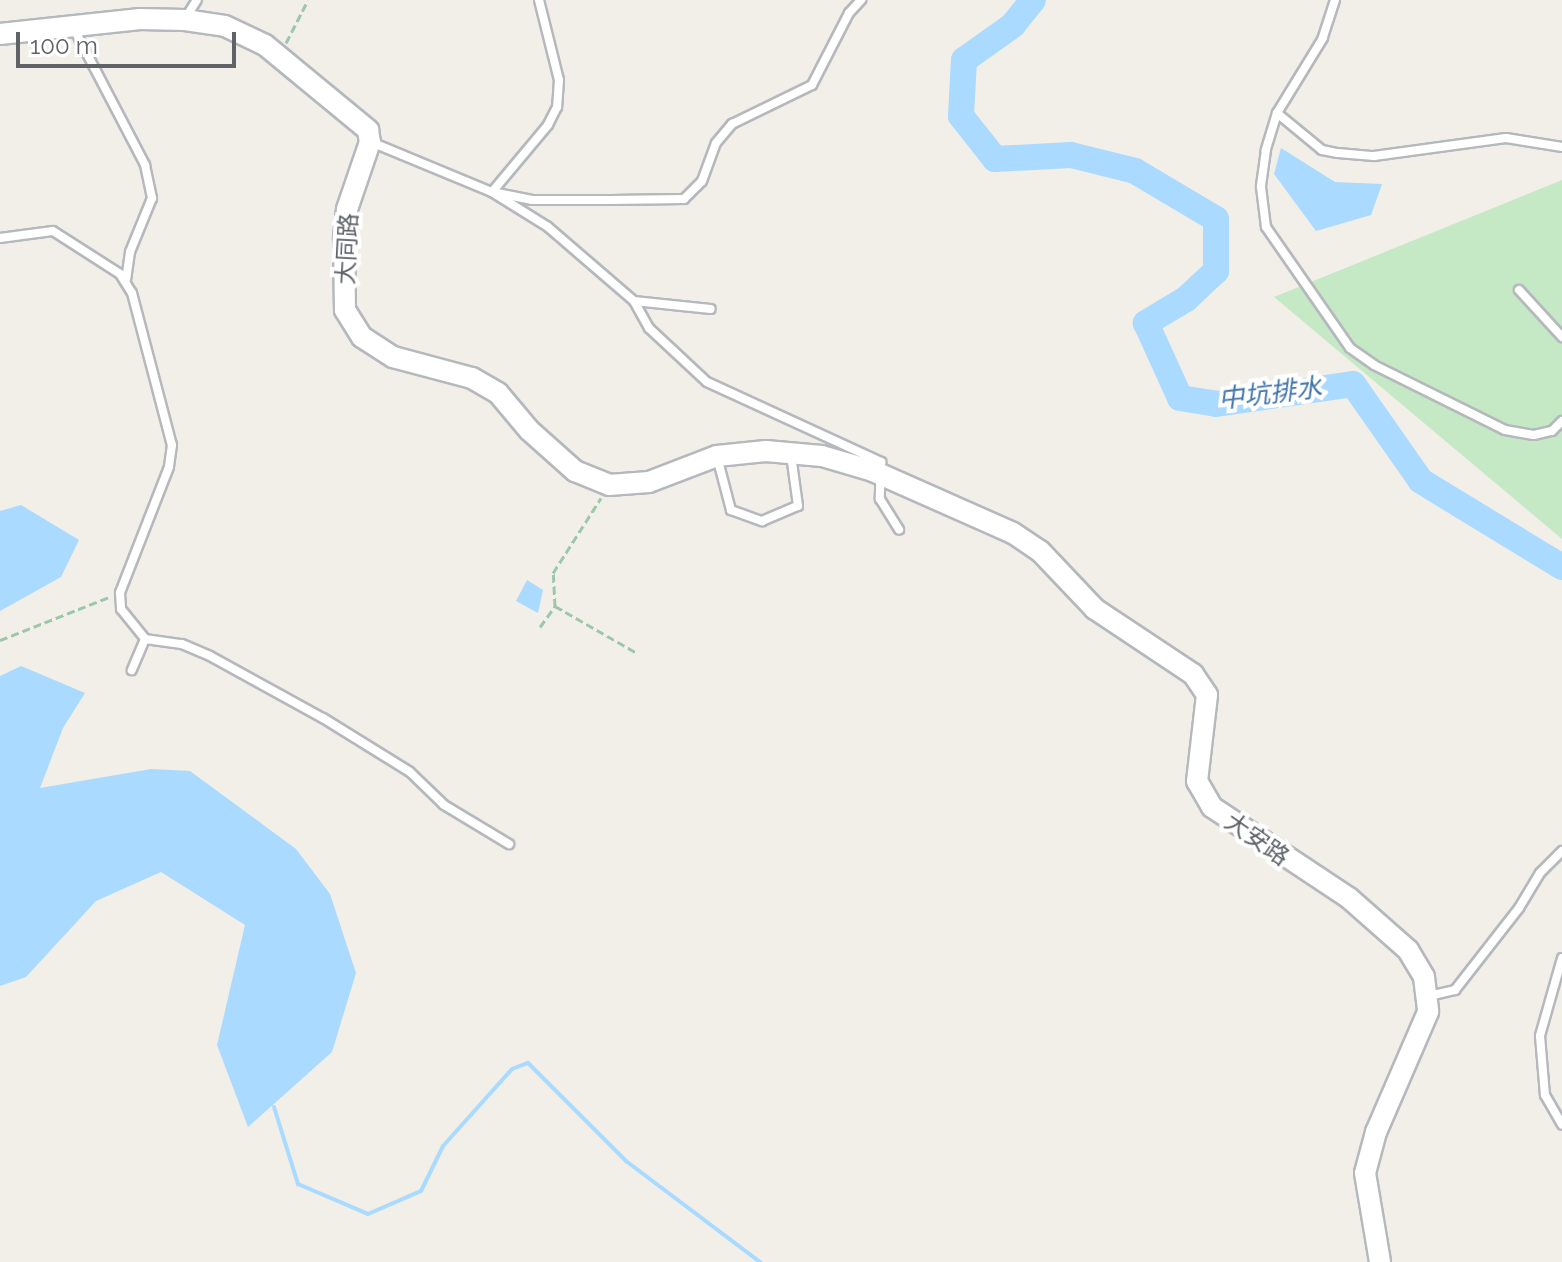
<!DOCTYPE html>
<meta charset="utf-8">
<style>
body{margin:0}
#map{position:relative;width:1562px;height:1262px;overflow:hidden;background:#f1efe8;font-family:Raleway,"Noto Sans TC",sans-serif}
div>[style]{position:absolute}
.green>*{inset:0;background:#c5e8c5}
.water>*{inset:0;background:#aadaff}
.stream>*{height:4px;margin:-2px;padding:0 2px;transform-origin:2px;border-radius:2px;background:#aadaff}
.river>*{height:26px;margin:-13px;padding:0 13px;transform-origin:13px;border-radius:13px;background:#aadaff}
.path>*{height:3px;margin-top:-1.5px;transform-origin:0;background:repeating-linear-gradient(90deg,#9cc7a9 0 8px,transparent 0 12px)}
.roads{filter:drop-shadow(2px 0 #b5b8bc) drop-shadow(-2px 0 #b5b8bc) drop-shadow(0 2px #b5b8bc) drop-shadow(0 -2px #b5b8bc)}
.service>*{height:8px;margin:-4px;padding:0 4px;transform-origin:4px;border-radius:4px;background:#fff}
.tertiary>*{height:20px;margin:-10px;padding:0 10px;transform-origin:10px;border-radius:10px;background:#fff}
span{translate:-50% -50%;white-space:nowrap;text-align:center;line-height:1.15;-webkit-text-stroke:8px #fff;paint-order:stroke}
.street-label{font-size:24px;color:#5f6368}
.water-label{font-size:26px;color:#4174aa;font-style:italic}
.scale{position:absolute;left:16px;top:32px;width:220px;height:36px;box-sizing:border-box;border:4px solid #5f6368;border-top:0;padding-left:10px;font-size:24px;line-height:28px;white-space:nowrap;color:#5f6368;-webkit-text-stroke:6px #fff;paint-order:stroke}
</style>
<div id="map">
<div class="green">
<i style="clip-path:polygon(1562px 180px,1562px 539px,1274px 297px)"></i>
</div>
<div class="water">
<i style="clip-path:polygon(1281px 148px,1335px 182px,1382px 184px,1371px 215px,1316px 231px,1274px 174px)"></i>
<i style="clip-path:polygon(21px 505px,79px 540px,61px 577px,0 611px,0 511px)"></i>
<i style="clip-path:polygon(527px 580px,543px 590px,538px 613px,516px 601px)"></i>
<i style="clip-path:polygon(21px 666px,85px 693px,63px 728px,40px 788px,151px 769px,190px 771px,296px 849px,330px 894px,356px 973px,332px 1052px,248px 1127px,217px 1045px,245px 925px,161px 872px,96px 901px,26px 977px,0 986px,0 676px)"></i>
</div>
<div class="stream">
<i style="left:274px;top:1107px;width:81px;rotate:72.7deg"></i>
<i style="left:298px;top:1184px;width:76px;rotate:23.2deg"></i>
<i style="left:368px;top:1214px;width:58px;rotate:-23.5deg"></i>
<i style="left:421px;top:1191px;width:50px;rotate:-63.9deg"></i>
<i style="left:443px;top:1146px;width:103px;rotate:-48.1deg"></i>
<i style="left:512px;top:1069px;width:17px;rotate:-21deg"></i>
<i style="left:528px;top:1063px;width:139px;rotate:45deg"></i>
<i style="left:626px;top:1161px;width:168px;rotate:37deg"></i>
</div>
<div class="river">
<i style="left:1033px;top:0;width:32px;rotate:129deg"></i>
<i style="left:1013px;top:25px;width:60px;rotate:144.5deg"></i>
<i style="left:964px;top:60px;width:56px;rotate:93.1deg"></i>
<i style="left:961px;top:116px;width:55px;rotate:51.7deg"></i>
<i style="left:995px;top:159px;width:76px;rotate:-3deg"></i>
<i style="left:1071px;top:155px;width:66px;rotate:14deg"></i>
<i style="left:1135px;top:171px;width:94px;rotate:30.7deg"></i>
<i style="left:1216px;top:219px;width:52px;rotate:90deg"></i>
<i style="left:1216px;top:271px;width:41px;rotate:137deg"></i>
<i style="left:1186px;top:299px;width:47px;rotate:149deg"></i>
<i style="left:1146px;top:323px;width:82px;rotate:65.6deg"></i>
<i style="left:1180px;top:398px;width:36px;rotate:9deg"></i>
<i style="left:1216px;top:404px;width:138px;rotate:-8.3deg"></i>
<i style="left:1353px;top:384px;width:118px;rotate:55deg"></i>
<i style="left:1421px;top:481px;width:165px;rotate:31.4deg"></i>
</div>
<div class="path">
<i style="left:286px;top:43px;width:48px;rotate:-62.9deg"></i>
<i style="left:555px;top:606px;width:95px;rotate:29.8deg"></i>
<i style="left:540px;top:627px;width:26px;rotate:-54deg"></i>
<i style="left:555px;top:606px;width:33px;rotate:-93deg"></i>
<i style="left:553px;top:573px;width:89px;rotate:-57.4deg"></i>
<i style="left:0;top:640px;width:117px;rotate:-21.5deg"></i>
</div>
<div class="roads">
<div class="service">
<i style="left:539px;top:0;width:82px;rotate:76deg"></i>
<i style="left:559px;top:80px;width:27px;rotate:94deg"></i>
<i style="left:557px;top:107px;width:20px;rotate:117deg"></i>
<i style="left:548px;top:125px;width:87px;rotate:129.9deg"></i>
<i style="left:492px;top:192px;width:41px;rotate:11.3deg"></i>
<i style="left:532px;top:200px;width:79px"></i>
<i style="left:611px;top:200px;width:73px;rotate:-0.8deg"></i>
<i style="left:684px;top:199px;width:25px;rotate:-45deg"></i>
<i style="left:702px;top:181px;width:40px;rotate:-69.8deg"></i>
<i style="left:716px;top:143px;width:25px;rotate:-50deg"></i>
<i style="left:732px;top:124px;width:89px;rotate:-26deg"></i>
<i style="left:812px;top:85px;width:81px;rotate:-62.8deg"></i>
<i style="left:849px;top:13px;width:18px;rotate:-47deg"></i>
<i style="left:1335px;top:0;width:40px;rotate:108deg"></i>
<i style="left:1323px;top:38px;width:88px;rotate:121.5deg"></i>
<i style="left:1277px;top:113px;width:39px;rotate:107deg"></i>
<i style="left:1266px;top:150px;width:37px;rotate:98deg"></i>
<i style="left:1261px;top:187px;width:40px;rotate:82.9deg"></i>
<i style="left:1266px;top:227px;width:147px;rotate:55.2deg"></i>
<i style="left:1350px;top:348px;width:29px;rotate:35deg"></i>
<i style="left:1374px;top:365px;width:146px;rotate:26.4deg"></i>
<i style="left:1505px;top:430px;width:29px;rotate:10deg"></i>
<i style="left:1534px;top:435px;width:18px;rotate:-13deg"></i>
<i style="left:1552px;top:431px;width:14px;rotate:-45deg"></i>
<i style="left:185px;top:19px;width:22px;rotate:-58deg"></i>
<i style="left:73px;top:27px;width:156px;rotate:62.4deg"></i>
<i style="left:145px;top:165px;width:34px;rotate:78deg"></i>
<i style="left:152px;top:198px;width:58px;rotate:112.2deg"></i>
<i style="left:130px;top:252px;width:27px;rotate:98deg"></i>
<i style="left:1277px;top:113px;width:58px;rotate:39.4deg"></i>
<i style="left:1322px;top:150px;width:16px;rotate:11deg"></i>
<i style="left:1338px;top:153px;width:36px;rotate:5deg"></i>
<i style="left:1374px;top:156px;width:133px;rotate:-7.8deg"></i>
<i style="left:1506px;top:138px;width:57px;rotate:9.1deg"></i>
<i style="left:371px;top:142px;width:131px;rotate:22.5deg"></i>
<i style="left:492px;top:192px;width:66px;rotate:32deg"></i>
<i style="left:548px;top:227px;width:113px;rotate:40.7deg"></i>
<i style="left:634px;top:301px;width:31px;rotate:61deg"></i>
<i style="left:649px;top:328px;width:79px;rotate:43deg"></i>
<i style="left:707px;top:382px;width:192px;rotate:24.7deg"></i>
<i style="left:881px;top:462px;width:37px;rotate:92deg"></i>
<i style="left:880px;top:499px;width:36px;rotate:58deg"></i>
<i style="left:0;top:238px;width:53px;rotate:-7.5deg"></i>
<i style="left:53px;top:231px;width:80px;rotate:32.7deg"></i>
<i style="left:120px;top:274px;width:22px;rotate:58deg"></i>
<i style="left:132px;top:293px;width:157px;rotate:75.3deg"></i>
<i style="left:172px;top:445px;width:22px;rotate:98deg"></i>
<i style="left:169px;top:467px;width:135px;rotate:111.3deg"></i>
<i style="left:120px;top:593px;width:16px;rotate:86deg"></i>
<i style="left:121px;top:609px;width:38px;rotate:51deg"></i>
<i style="left:145px;top:639px;width:34px;rotate:113deg"></i>
<i style="left:1519px;top:290px;width:64px;rotate:47.5deg"></i>
<i style="left:634px;top:301px;width:77px;rotate:5.9deg"></i>
<i style="left:717px;top:457px;width:55px;rotate:75.2deg"></i>
<i style="left:731px;top:510px;width:33px;rotate:20deg"></i>
<i style="left:762px;top:521px;width:39px;rotate:-23deg"></i>
<i style="left:798px;top:506px;width:51px;rotate:-97.8deg"></i>
<i style="left:145px;top:639px;width:37px;rotate:8deg"></i>
<i style="left:182px;top:644px;width:30px;rotate:23deg"></i>
<i style="left:210px;top:656px;width:129px;rotate:28.8deg"></i>
<i style="left:323px;top:718px;width:102px;rotate:31.8deg"></i>
<i style="left:410px;top:772px;width:47px;rotate:44.1deg"></i>
<i style="left:444px;top:805px;width:76px;rotate:31deg"></i>
<i style="left:1562px;top:958px;width:81px;rotate:105.8deg"></i>
<i style="left:1540px;top:1036px;width:59px;rotate:85.2deg"></i>
<i style="left:1545px;top:1095px;width:34px;rotate:60deg"></i>
<i style="left:1429px;top:996px;width:27px;rotate:-13deg"></i>
<i style="left:1455px;top:990px;width:104px;rotate:-52deg"></i>
<i style="left:1519px;top:908px;width:41px;rotate:-59deg"></i>
<i style="left:1540px;top:873px;width:31px;rotate:-45deg"></i>
</div>
<div class="tertiary">
<i style="left:0;top:34px;width:141px;rotate:-6.1deg"></i>
<i style="left:140px;top:19px;width:45px;rotate:1.3deg"></i>
<i style="left:185px;top:20px;width:40px;rotate:8.5deg"></i>
<i style="left:225px;top:26px;width:44px;rotate:25.4deg"></i>
<i style="left:265px;top:45px;width:134px;rotate:39.5deg"></i>
<i style="left:368px;top:130px;width:12px;rotate:81deg"></i>
<i style="left:370px;top:142px;width:71px;rotate:108.9deg"></i>
<i style="left:347px;top:209px;width:31px;rotate:96deg"></i>
<i style="left:344px;top:240px;width:70px;rotate:89.2deg"></i>
<i style="left:345px;top:310px;width:32px;rotate:58deg"></i>
<i style="left:362px;top:337px;width:37px;rotate:33deg"></i>
<i style="left:393px;top:357px;width:82px;rotate:14.9deg"></i>
<i style="left:472px;top:378px;width:30px;rotate:30deg"></i>
<i style="left:498px;top:393px;width:48px;rotate:50deg"></i>
<i style="left:529px;top:430px;width:62px;rotate:41.7deg"></i>
<i style="left:575px;top:471px;width:37px;rotate:22deg"></i>
<i style="left:609px;top:485px;width:40px;rotate:-4.3deg"></i>
<i style="left:649px;top:482px;width:73px;rotate:-20.9deg"></i>
<i style="left:717px;top:456px;width:49px;rotate:-5.8deg"></i>
<i style="left:766px;top:451px;width:56px;rotate:5.1deg"></i>
<i style="left:822px;top:456px;width:53px;rotate:16.4deg"></i>
<i style="left:873px;top:471px;width:153px;rotate:23.9deg"></i>
<i style="left:1013px;top:533px;width:32px;rotate:34deg"></i>
<i style="left:1040px;top:551px;width:80px;rotate:46.5deg"></i>
<i style="left:1095px;top:609px;width:118px;rotate:33.6deg"></i>
<i style="left:1193px;top:674px;width:25px;rotate:56deg"></i>
<i style="left:1207px;top:695px;width:87px;rotate:96.6deg"></i>
<i style="left:1197px;top:781px;width:30px;rotate:60deg"></i>
<i style="left:1212px;top:807px;width:164px;rotate:33.6deg"></i>
<i style="left:1349px;top:898px;width:79px;rotate:41.4deg"></i>
<i style="left:1408px;top:950px;width:31px;rotate:59deg"></i>
<i style="left:1424px;top:977px;width:35px;rotate:83deg"></i>
<i style="left:1428px;top:1012px;width:131px;rotate:113.4deg"></i>
<i style="left:1376px;top:1132px;width:42px;rotate:105deg"></i>
<i style="left:1365px;top:1173px;width:90px;rotate:80.4deg"></i>
</div>
</div>
<div class="street-label">
<span style="left:347px;top:249px;rotate:-87deg">大同路</span>
<span style="left:1257px;top:839px;rotate:35deg">大安路</span>
</div>
<div class="water-label">
<span style="left:1270px;top:394px;rotate:-7deg">中坑排水</span>
</div>
<div class="scale">100 m</div>
</div>
